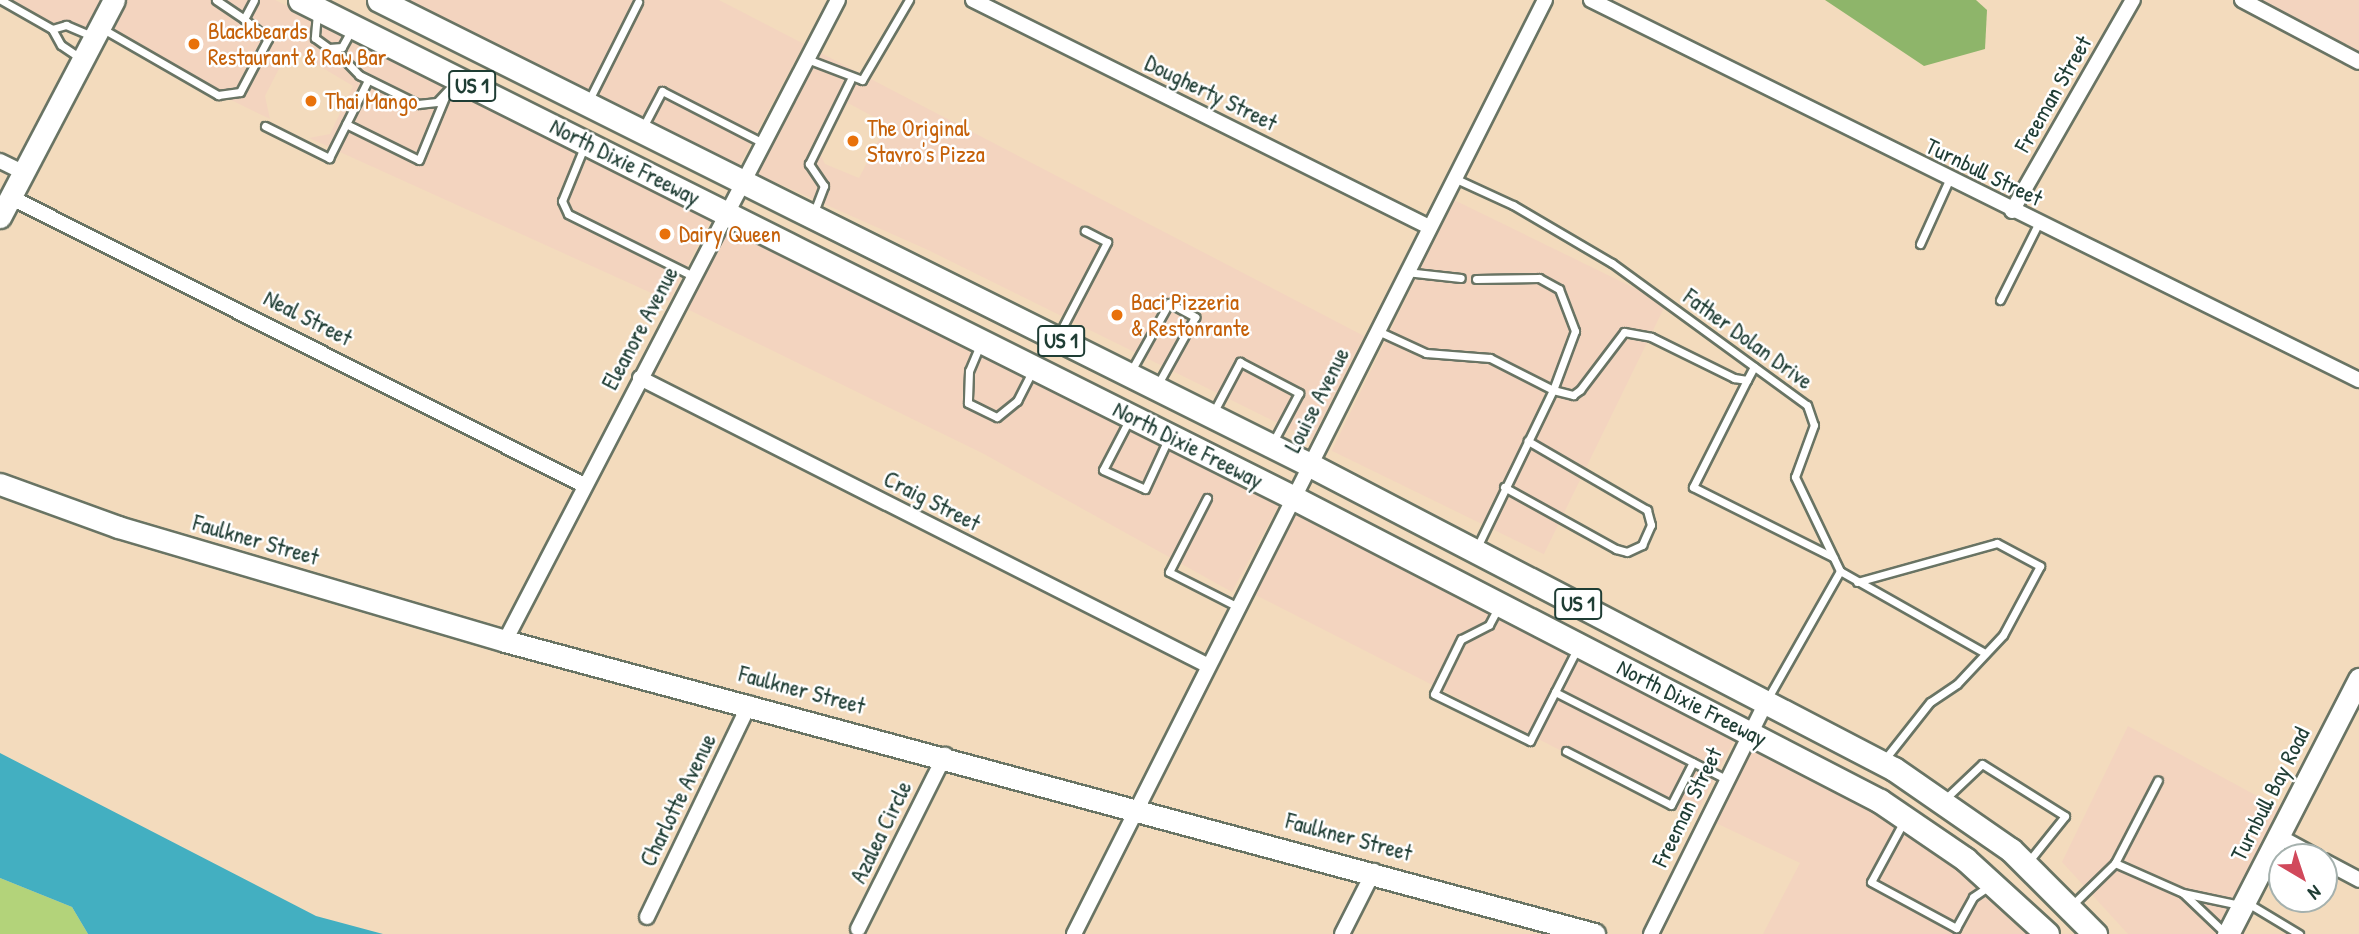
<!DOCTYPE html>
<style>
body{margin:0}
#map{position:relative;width:2359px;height:934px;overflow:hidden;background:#f3dbbd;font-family:"Patrick Hand",sans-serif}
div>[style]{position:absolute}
.built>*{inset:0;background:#f3d4bf;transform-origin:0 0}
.green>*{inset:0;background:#b3d37a}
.forest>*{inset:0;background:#8eb56a}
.water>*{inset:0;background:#43afc1}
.roads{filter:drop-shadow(2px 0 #697464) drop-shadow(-2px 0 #697464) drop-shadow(0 2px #697464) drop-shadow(0 -2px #697464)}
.lane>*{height:7px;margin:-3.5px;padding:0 3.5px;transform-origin:3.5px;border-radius:3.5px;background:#fff}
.street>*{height:14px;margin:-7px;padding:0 7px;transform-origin:7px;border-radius:7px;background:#fff}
.secondary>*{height:21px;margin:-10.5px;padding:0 10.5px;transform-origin:10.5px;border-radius:10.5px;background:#fff}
.primary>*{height:23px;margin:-11.5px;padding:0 11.5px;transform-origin:11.5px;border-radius:11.5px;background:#fff}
.dots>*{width:19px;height:19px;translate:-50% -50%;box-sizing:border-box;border:4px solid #fff;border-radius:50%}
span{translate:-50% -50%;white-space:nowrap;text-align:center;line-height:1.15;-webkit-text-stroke:5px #fff;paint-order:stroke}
.shield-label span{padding:2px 5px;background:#fff;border:2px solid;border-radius:5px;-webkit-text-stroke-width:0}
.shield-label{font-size:21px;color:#1f3d34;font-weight:700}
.food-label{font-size:23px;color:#c56008}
.left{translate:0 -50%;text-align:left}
.street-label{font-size:23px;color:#1f3d34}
.north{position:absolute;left:2268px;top:843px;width:70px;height:70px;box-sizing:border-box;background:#fff;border:2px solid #a5b1ae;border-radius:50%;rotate:141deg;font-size:19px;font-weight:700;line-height:28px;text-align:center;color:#1f3d34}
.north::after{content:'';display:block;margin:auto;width:24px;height:32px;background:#d1495b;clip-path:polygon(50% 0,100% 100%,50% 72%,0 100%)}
</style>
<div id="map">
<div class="built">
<i style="clip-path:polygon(1px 0,114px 0,95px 37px,63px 25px,52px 29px)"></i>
<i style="clip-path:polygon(126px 0,275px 0,713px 216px,669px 301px,309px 138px,330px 134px,353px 86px,296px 52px,286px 55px,265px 96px,270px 119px,105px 38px)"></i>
<i style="clip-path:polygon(405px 0,719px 0,804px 44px,739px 166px)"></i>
<i style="clip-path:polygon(2261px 0,2359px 0,2359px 52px)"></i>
<i style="clip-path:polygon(evenodd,821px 53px,1364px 336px,1312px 440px,928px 250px,757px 174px,821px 53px,848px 103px,887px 124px,859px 178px,825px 164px,820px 154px,848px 103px)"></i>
<i style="left:1454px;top:200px;width:236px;height:279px;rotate:26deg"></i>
<i style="clip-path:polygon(730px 225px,1281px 501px,1232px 592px,984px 454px,687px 309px)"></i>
<i style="left:1298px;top:510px;width:493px;height:95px;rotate:27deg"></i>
<i style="clip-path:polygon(2128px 726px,2281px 809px,2217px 934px,2128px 934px,2062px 862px)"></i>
<i style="clip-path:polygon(1753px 745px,1938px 849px,2035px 934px,1763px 934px,1800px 863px,1716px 823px)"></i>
<i style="clip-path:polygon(2283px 849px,2244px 934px,2239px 934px)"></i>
</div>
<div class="green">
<i style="clip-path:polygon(0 878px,72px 907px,88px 934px,0 934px)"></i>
</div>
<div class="forest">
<i style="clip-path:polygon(1825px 0,1976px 0,1987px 10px,1985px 49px,1924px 66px)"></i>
</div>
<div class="water">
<i style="clip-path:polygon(0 753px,316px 916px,383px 934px,88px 934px,72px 907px,0 878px)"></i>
</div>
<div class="roads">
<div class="lane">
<i style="left:1px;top:0;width:59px;rotate:29.6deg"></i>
<i style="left:52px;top:29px;width:18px;rotate:61deg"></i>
<i style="left:61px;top:45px;width:25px;rotate:34deg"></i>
<i style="left:216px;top:0;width:34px;rotate:34deg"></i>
<i style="left:317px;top:13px;width:25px;rotate:95deg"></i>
<i style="left:315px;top:38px;width:17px;rotate:36deg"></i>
<i style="left:329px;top:48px;width:13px;rotate:-4deg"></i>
<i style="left:342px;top:47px;width:21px;rotate:-61deg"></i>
<i style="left:52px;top:29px;width:15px;rotate:-16deg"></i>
<i style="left:66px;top:25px;width:30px;rotate:23deg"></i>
<i style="left:103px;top:29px;width:133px;rotate:29.9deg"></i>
<i style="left:218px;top:95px;width:22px;rotate:-8deg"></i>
<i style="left:240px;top:92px;width:60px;rotate:-62.2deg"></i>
<i style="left:268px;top:39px;width:31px;rotate:-140deg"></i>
<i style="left:244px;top:19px;width:21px;rotate:-62deg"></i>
<i style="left:335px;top:50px;width:35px;rotate:46deg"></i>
<i style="left:359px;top:75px;width:66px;rotate:26.2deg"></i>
<i style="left:418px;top:104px;width:19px;rotate:-6deg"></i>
<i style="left:437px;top:102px;width:26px;rotate:-47deg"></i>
<i style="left:807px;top:59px;width:59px;rotate:20.9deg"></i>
<i style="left:862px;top:80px;width:93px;rotate:-59.6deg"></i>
<i style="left:588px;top:102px;width:112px;rotate:-63.4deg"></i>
<i style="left:346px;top:124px;width:81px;rotate:26.3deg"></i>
<i style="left:419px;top:160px;width:68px;rotate:-67.6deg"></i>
<i style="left:265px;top:126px;width:72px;rotate:26.6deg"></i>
<i style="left:329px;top:158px;width:87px;rotate:-63.4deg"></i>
<i style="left:642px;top:129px;width:43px;rotate:-62.2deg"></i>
<i style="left:662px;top:91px;width:114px;rotate:27.2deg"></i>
<i style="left:584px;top:147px;width:58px;rotate:112.2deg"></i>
<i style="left:562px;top:201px;width:14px;rotate:65deg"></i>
<i style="left:568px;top:214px;width:140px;rotate:26.4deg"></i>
<i style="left:1454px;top:178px;width:65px;rotate:24.6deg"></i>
<i style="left:1513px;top:205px;width:115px;rotate:30.4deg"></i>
<i style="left:1612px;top:263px;width:241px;rotate:36.1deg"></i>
<i style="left:1807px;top:405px;width:21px;rotate:71deg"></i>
<i style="left:1814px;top:425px;width:55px;rotate:110.1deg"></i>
<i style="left:1795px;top:477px;width:104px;rotate:64.4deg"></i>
<i style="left:1840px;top:571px;width:146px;rotate:119.6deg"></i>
<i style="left:814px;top:212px;width:28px;rotate:-69deg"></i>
<i style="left:824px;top:186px;width:27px;rotate:-124deg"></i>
<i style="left:809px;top:164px;width:93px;rotate:-63.7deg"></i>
<i style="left:1920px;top:244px;width:70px;rotate:-65.6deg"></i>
<i style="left:1406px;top:272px;width:55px;rotate:6.2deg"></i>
<i style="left:1476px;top:279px;width:63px;rotate:-0.9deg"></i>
<i style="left:1539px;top:278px;width:23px;rotate:29deg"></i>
<i style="left:1559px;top:289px;width:45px;rotate:69.1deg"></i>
<i style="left:1575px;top:331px;width:63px;rotate:110.4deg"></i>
<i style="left:1553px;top:390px;width:21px;rotate:14deg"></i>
<i style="left:1573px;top:395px;width:9px;rotate:-36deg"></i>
<i style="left:1580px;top:390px;width:73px;rotate:-52.8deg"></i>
<i style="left:1624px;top:332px;width:27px;rotate:10deg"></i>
<i style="left:1651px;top:337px;width:93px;rotate:26.3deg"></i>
<i style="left:1734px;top:378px;width:13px;rotate:9deg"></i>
<i style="left:1747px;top:380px;width:15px;rotate:-62deg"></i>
<i style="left:2000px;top:300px;width:85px;rotate:-63.4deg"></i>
<i style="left:1378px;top:331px;width:53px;rotate:24.6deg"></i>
<i style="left:1426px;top:353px;width:64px;rotate:4.5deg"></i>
<i style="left:1490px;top:358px;width:71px;rotate:26.9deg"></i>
<i style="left:1553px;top:390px;width:174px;rotate:115.8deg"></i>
<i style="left:1059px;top:334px;width:104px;rotate:-62.4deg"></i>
<i style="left:1107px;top:242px;width:25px;rotate:-153deg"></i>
<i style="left:980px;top:345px;width:28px;rotate:113deg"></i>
<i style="left:969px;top:371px;width:32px;rotate:92deg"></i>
<i style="left:968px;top:403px;width:32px;rotate:26deg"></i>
<i style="left:997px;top:417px;width:26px;rotate:-39deg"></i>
<i style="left:1017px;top:401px;width:35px;rotate:-63deg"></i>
<i style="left:1131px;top:371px;width:78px;rotate:-60.8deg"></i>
<i style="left:1169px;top:303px;width:30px;rotate:28deg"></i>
<i style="left:1195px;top:317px;width:77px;rotate:118.9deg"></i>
<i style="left:1747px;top:380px;width:120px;rotate:116.8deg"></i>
<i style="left:1693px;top:487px;width:157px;rotate:26.6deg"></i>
<i style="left:1213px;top:413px;width:58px;rotate:-62.1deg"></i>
<i style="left:1240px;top:362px;width:67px;rotate:27.7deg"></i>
<i style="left:1299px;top:393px;width:55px;rotate:118deg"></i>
<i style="left:1129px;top:420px;width:56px;rotate:117.5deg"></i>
<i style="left:1103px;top:470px;width:46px;rotate:24.3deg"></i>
<i style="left:1145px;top:489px;width:57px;rotate:-65.2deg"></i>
<i style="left:1504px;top:487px;width:128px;rotate:29deg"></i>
<i style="left:1616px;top:549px;width:11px;rotate:15deg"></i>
<i style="left:1627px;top:552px;width:17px;rotate:-25deg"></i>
<i style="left:1642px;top:545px;width:22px;rotate:-66deg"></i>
<i style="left:1651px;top:525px;width:16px;rotate:-105deg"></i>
<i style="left:1647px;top:510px;width:138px;rotate:-149.9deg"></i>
<i style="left:1207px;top:498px;width:83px;rotate:117.2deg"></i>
<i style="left:1169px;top:572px;width:75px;rotate:26.9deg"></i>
<i style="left:1840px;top:571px;width:167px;rotate:29.5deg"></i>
<i style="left:1857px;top:582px;width:145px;rotate:-15.6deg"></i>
<i style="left:1997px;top:543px;width:49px;rotate:28.1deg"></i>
<i style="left:2040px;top:566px;width:78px;rotate:118.2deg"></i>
<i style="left:2003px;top:635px;width:67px;rotate:133.2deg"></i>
<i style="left:1957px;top:684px;width:32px;rotate:146deg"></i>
<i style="left:1930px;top:702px;width:73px;rotate:128.3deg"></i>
<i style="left:1499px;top:606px;width:21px;rotate:118deg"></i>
<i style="left:1489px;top:625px;width:31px;rotate:153deg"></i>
<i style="left:1461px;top:639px;width:61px;rotate:116.1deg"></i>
<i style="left:1434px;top:694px;width:107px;rotate:26.1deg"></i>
<i style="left:1530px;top:741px;width:55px;rotate:-63deg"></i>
<i style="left:1577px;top:649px;width:48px;rotate:117.1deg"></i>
<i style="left:1555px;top:692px;width:192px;rotate:27deg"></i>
<i style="left:1566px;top:751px;width:118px;rotate:27.2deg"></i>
<i style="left:1671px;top:805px;width:48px;rotate:-62.9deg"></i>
<i style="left:1944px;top:800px;width:52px;rotate:-43.5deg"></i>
<i style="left:1982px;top:764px;width:98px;rotate:32.1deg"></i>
<i style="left:2065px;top:816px;width:58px;rotate:128.7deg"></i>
<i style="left:1904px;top:821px;width:69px;rotate:118.4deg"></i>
<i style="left:1871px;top:882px;width:97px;rotate:28.4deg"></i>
<i style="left:1956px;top:928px;width:35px;rotate:-61deg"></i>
<i style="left:1973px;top:897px;width:18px;rotate:-34deg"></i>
<i style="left:2115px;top:863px;width:74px;rotate:23.8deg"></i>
<i style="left:2183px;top:893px;width:58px;rotate:11.9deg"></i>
<i style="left:2184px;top:894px;width:58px;rotate:43.6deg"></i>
<i style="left:2246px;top:902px;width:62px;rotate:31.1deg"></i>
<i style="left:2071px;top:906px;width:62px;rotate:-44.3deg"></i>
<i style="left:2115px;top:863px;width:93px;rotate:-62.6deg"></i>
</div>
<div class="street">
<i style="left:973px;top:0;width:509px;rotate:26.46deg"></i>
<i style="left:1591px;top:0;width:857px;rotate:26.33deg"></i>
<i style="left:2242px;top:0;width:132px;rotate:27.9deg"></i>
<i style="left:0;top:161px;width:25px;rotate:26deg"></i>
<i style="left:10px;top:197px;width:640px;rotate:26.65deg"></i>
<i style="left:2012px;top:211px;width:243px;rotate:-60.2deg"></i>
<i style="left:640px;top:378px;width:633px;rotate:26.85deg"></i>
<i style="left:505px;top:641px;width:722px;rotate:-62.55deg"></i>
<i style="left:2278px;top:836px;width:44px;rotate:28.3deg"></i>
<i style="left:2324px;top:861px;width:40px;rotate:28deg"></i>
<i style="left:647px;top:917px;width:237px;rotate:-64.3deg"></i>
<i style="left:858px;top:929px;width:195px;rotate:-63.4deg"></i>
<i style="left:1074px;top:934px;width:1046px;rotate:-63.24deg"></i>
<i style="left:1342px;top:934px;width:71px;rotate:-63.1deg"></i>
<i style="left:1651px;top:934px;width:259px;rotate:-63.6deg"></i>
</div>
<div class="secondary">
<i style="left:0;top:217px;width:245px;rotate:-62.3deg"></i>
<i style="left:0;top:484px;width:126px;rotate:20deg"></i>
<i style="left:118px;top:527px;width:403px;rotate:16.4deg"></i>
<i style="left:505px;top:641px;width:1128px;rotate:15.06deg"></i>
<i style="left:2228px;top:934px;width:287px;rotate:-62.8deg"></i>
</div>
<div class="primary">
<i style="left:300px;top:0;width:1112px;rotate:26.61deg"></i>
<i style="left:1294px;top:498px;width:660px;rotate:27.34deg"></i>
<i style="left:1880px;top:801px;width:103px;rotate:34.3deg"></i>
<i style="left:1965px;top:859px;width:111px;rotate:42.4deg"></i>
<i style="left:379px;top:0;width:1041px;rotate:26.54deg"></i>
<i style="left:1310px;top:465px;width:658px;rotate:27.5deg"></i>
<i style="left:1894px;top:769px;width:142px;rotate:34.7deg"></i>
<i style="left:2011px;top:850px;width:119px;rotate:45deg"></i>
</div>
</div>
<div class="dots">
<i style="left:194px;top:44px;background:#e8710a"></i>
<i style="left:311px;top:101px;background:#e8710a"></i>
<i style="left:853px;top:141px;background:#e8710a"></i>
<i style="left:665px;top:234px;background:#e8710a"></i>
<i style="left:1117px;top:315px;background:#e8710a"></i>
</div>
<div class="shield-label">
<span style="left:472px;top:86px">US 1</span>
<span style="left:1061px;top:341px">US 1</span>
<span style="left:1578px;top:604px">US 1</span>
</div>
<div class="food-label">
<span class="left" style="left:208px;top:44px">Blackbeards<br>Restaurant &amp; Raw Bar</span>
<span class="left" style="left:325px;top:101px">Thai Mango</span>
<span class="left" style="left:867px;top:141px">The Original<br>Stavro's Pizza</span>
<span class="left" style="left:679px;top:234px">Dairy Queen</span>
<span class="left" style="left:1131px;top:315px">Baci Pizzeria<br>&amp; Restonrante</span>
</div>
<div class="street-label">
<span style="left:1211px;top:93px;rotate:26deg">Dougherty Street</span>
<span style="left:2053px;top:94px;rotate:-60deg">Freeman Street</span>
<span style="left:625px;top:162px;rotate:27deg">North Dixie Freeway</span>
<span style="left:1984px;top:172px;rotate:26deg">Turnbull Street</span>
<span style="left:308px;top:318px;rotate:27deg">Neal Street</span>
<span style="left:640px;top:328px;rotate:-62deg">Eleanore Avenue</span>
<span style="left:1748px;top:339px;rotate:36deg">Father Dolan Drive</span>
<span style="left:1317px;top:400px;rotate:-63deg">Louise Avenue</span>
<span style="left:1188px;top:445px;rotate:27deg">North Dixie Freeway</span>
<span style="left:932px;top:501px;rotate:27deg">Craig Street</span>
<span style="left:256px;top:540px;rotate:16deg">Faulkner Street</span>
<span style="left:802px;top:690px;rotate:15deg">Faulkner Street</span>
<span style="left:1692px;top:703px;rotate:27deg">North Dixie Freeway</span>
<span style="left:2270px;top:794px;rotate:-63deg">Turnbull Bay Road</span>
<span style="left:678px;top:800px;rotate:-64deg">Charlotte Avenue</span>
<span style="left:1687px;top:807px;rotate:-64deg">Freeman Street</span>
<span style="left:881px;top:832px;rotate:-64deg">Azalea Circle</span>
<span style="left:1349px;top:837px;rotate:15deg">Faulkner Street</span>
</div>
<div class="north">N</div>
</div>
